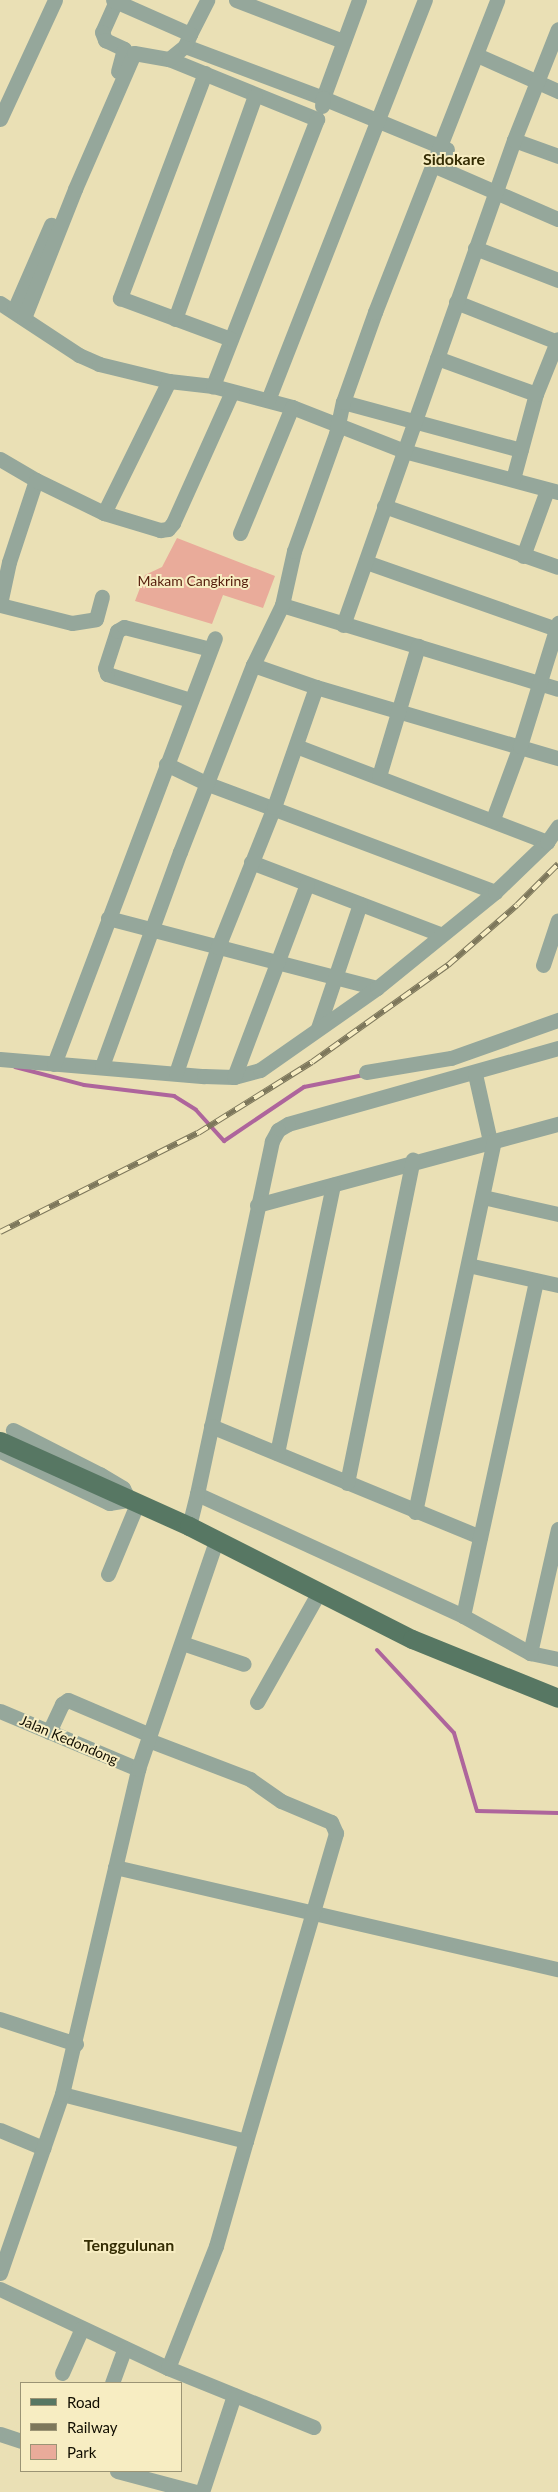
<!DOCTYPE html>
<style>
body{margin:0}
#map{position:relative;width:558px;height:2492px;overflow:hidden;background:#eae0b5;font-family:Lato,sans-serif}
div>[style]{position:absolute}
.green>*{inset:0;background:#e9ab9a}
.stream>*{height:4px;margin:-2px;padding:0 2px;transform-origin:2px;border-radius:2px;background:#ae659c}
.minor>*{height:15px;margin:-7.5px;padding:0 7.5px;transform-origin:7.5px;border-radius:7.5px;background:#95a79b}
.major>*{height:19px;margin:-9.5px;padding:0 9.5px;transform-origin:9.5px;border-radius:9.5px;background:#577763}
.rail>*{height:5.5px;margin-top:-2.75px;transform-origin:0;background:repeating-linear-gradient(90deg,#f7edc2 0 11px,#7d775b 0 22px);box-sizing:border-box;border-block:1px solid #7d775b}
span{translate:-50% -50%;white-space:nowrap;text-align:center;line-height:1.15;-webkit-text-stroke:4px #f7edc2;paint-order:stroke}
.park-label{font-size:14px;color:#551d0c}
.street-label{font-size:14px;color:#110e01}
.quarter-label{font-size:16px;color:#352d04;font-weight:700}
.legend{position:absolute;left:20px;top:2382px;width:162px;height:90px;box-sizing:border-box;background:#f7edc2;border:1px solid #9b9475;margin:0;padding:6px 9px;list-style:none;font-size:15px;color:#110e01}
.legend li{display:flex;align-items:center;gap:10px;height:25px}
.legend b{width:25px;border:1px solid #9b9475}
</style>
<div id="map">
<div class="green">
<i style="clip-path:polygon(177px 538px,275px 576px,263px 608px,223px 595px,212px 624px,135px 601px,145px 575px,162px 567px)"></i>
</div>
<div class="stream">
<i style="left:15px;top:1067px;width:71px;rotate:14.6deg"></i>
<i style="left:84px;top:1085px;width:91px;rotate:7deg"></i>
<i style="left:174px;top:1096px;width:26px;rotate:32deg"></i>
<i style="left:196px;top:1110px;width:42px;rotate:47.9deg"></i>
<i style="left:224px;top:1141px;width:97px;rotate:-34deg"></i>
<i style="left:304px;top:1087px;width:61px;rotate:-11.3deg"></i>
<i style="left:377px;top:1650px;width:113px;rotate:47.1deg"></i>
<i style="left:454px;top:1733px;width:81px;rotate:73.6deg"></i>
<i style="left:477px;top:1811px;width:81px;rotate:1.4deg"></i>
</div>
<div class="minor">
<i style="left:236px;top:0;width:115px;rotate:21deg"></i>
<i style="left:359px;top:0;width:104px;rotate:110.2deg"></i>
<i style="left:323px;top:98px;width:134px;rotate:22.4deg"></i>
<i style="left:116px;top:1px;width:34px;rotate:114deg"></i>
<i style="left:102px;top:32px;width:9px;rotate:69deg"></i>
<i style="left:105px;top:40px;width:21px;rotate:25deg"></i>
<i style="left:124px;top:49px;width:23px;rotate:105deg"></i>
<i style="left:190px;top:34px;width:38px;rotate:-63deg"></i>
<i style="left:185px;top:46px;width:147px;rotate:20.6deg"></i>
<i style="left:323px;top:98px;width:8px;rotate:97deg"></i>
<i style="left:477px;top:55px;width:89px;rotate:24deg"></i>
<i style="left:169px;top:59px;width:160px;rotate:22.1deg"></i>
<i style="left:317px;top:119px;width:287px;rotate:111.3deg"></i>
<i style="left:205px;top:73px;width:241px;rotate:110.7deg"></i>
<i style="left:120px;top:298px;width:118px;rotate:20.3deg"></i>
<i style="left:0;top:119px;width:131px;rotate:-65.2deg"></i>
<i style="left:514px;top:140px;width:47px;rotate:20deg"></i>
<i style="left:433px;top:165px;width:136px;rotate:23.4deg"></i>
<i style="left:475px;top:248px;width:89px;rotate:21.1deg"></i>
<i style="left:456px;top:302px;width:109px;rotate:21.6deg"></i>
<i style="left:0;top:303px;width:95px;rotate:33.4deg"></i>
<i style="left:79px;top:355px;width:22px;rotate:24deg"></i>
<i style="left:99px;top:364px;width:72px;rotate:13.7deg"></i>
<i style="left:169px;top:381px;width:44px;rotate:6.5deg"></i>
<i style="left:213px;top:386px;width:82px;rotate:14.9deg"></i>
<i style="left:292px;top:407px;width:120px;rotate:21.4deg"></i>
<i style="left:404px;top:451px;width:159px;rotate:14.9deg"></i>
<i style="left:14px;top:310px;width:93px;rotate:-66.5deg"></i>
<i style="left:24px;top:318px;width:139px;rotate:-68.4deg"></i>
<i style="left:75px;top:189px;width:148px;rotate:-66.5deg"></i>
<i style="left:134px;top:53px;width:36px;rotate:10deg"></i>
<i style="left:169px;top:59px;width:21px;rotate:-39deg"></i>
<i style="left:185px;top:46px;width:13px;rotate:-67deg"></i>
<i style="left:190px;top:34px;width:84px;rotate:-156.2deg"></i>
<i style="left:175px;top:319px;width:237px;rotate:-70.3deg"></i>
<i style="left:437px;top:358px;width:105px;rotate:20deg"></i>
<i style="left:268px;top:400px;width:430px;rotate:-68.6deg"></i>
<i style="left:343px;top:402px;width:184px;rotate:15.1deg"></i>
<i style="left:0;top:459px;width:42px;rotate:30.3deg"></i>
<i style="left:36px;top:480px;width:86px;rotate:108.2deg"></i>
<i style="left:9px;top:562px;width:43px;rotate:102.1deg"></i>
<i style="left:513px;top:479px;width:88px;rotate:-74.9deg"></i>
<i style="left:536px;top:394px;width:59px;rotate:-68.2deg"></i>
<i style="left:36px;top:480px;width:76px;rotate:25.9deg"></i>
<i style="left:104px;top:513px;width:59px;rotate:16.9deg"></i>
<i style="left:160px;top:530px;width:8px;rotate:-7deg"></i>
<i style="left:168px;top:529px;width:8px;rotate:-50deg"></i>
<i style="left:173px;top:523px;width:144px;rotate:-65.8deg"></i>
<i style="left:384px;top:506px;width:184px;rotate:19.3deg"></i>
<i style="left:104px;top:513px;width:147px;rotate:-63.8deg"></i>
<i style="left:240px;top:533px;width:136px;rotate:-67.6deg"></i>
<i style="left:523px;top:556px;width:70px;rotate:-70deg"></i>
<i style="left:366px;top:562px;width:201px;rotate:19.4deg"></i>
<i style="left:0;top:605px;width:74px;rotate:14deg"></i>
<i style="left:72px;top:623px;width:24px;rotate:-9deg"></i>
<i style="left:96px;top:619px;width:23px;rotate:-75deg"></i>
<i style="left:282px;top:605px;width:288px;rotate:16.9deg"></i>
<i style="left:343px;top:625px;width:514px;rotate:-70.58deg"></i>
<i style="left:514px;top:140px;width:119px;rotate:-68.4deg"></i>
<i style="left:253px;top:665px;width:67px;rotate:19.2deg"></i>
<i style="left:316px;top:687px;width:252px;rotate:16.4deg"></i>
<i style="left:190px;top:700px;width:87px;rotate:-162.6deg"></i>
<i style="left:107px;top:674px;width:6px;rotate:-108deg"></i>
<i style="left:105px;top:668px;width:39px;rotate:-72deg"></i>
<i style="left:117px;top:631px;width:8px;rotate:-30deg"></i>
<i style="left:124px;top:627px;width:89px;rotate:14.3deg"></i>
<i style="left:296px;top:746px;width:269px;rotate:20.9deg"></i>
<i style="left:166px;top:764px;width:47px;rotate:25.5deg"></i>
<i style="left:208px;top:784px;width:307px;rotate:20.6deg"></i>
<i style="left:379px;top:776px;width:136px;rotate:-73.3deg"></i>
<i style="left:493px;top:819px;width:78px;rotate:-69.7deg"></i>
<i style="left:520px;top:746px;width:129px;rotate:-72.8deg"></i>
<i style="left:251px;top:862px;width:202px;rotate:20.9deg"></i>
<i style="left:108px;top:918px;width:278px;rotate:14.6deg"></i>
<i style="left:543px;top:965px;width:47px;rotate:-71.6deg"></i>
<i style="left:318px;top:1028px;width:131px;rotate:-71.3deg"></i>
<i style="left:558px;top:1048px;width:280px;rotate:164.3deg"></i>
<i style="left:288px;top:1124px;width:12px;rotate:149deg"></i>
<i style="left:278px;top:1130px;width:13px;rotate:119deg"></i>
<i style="left:272px;top:1141px;width:361px;rotate:102deg"></i>
<i style="left:197px;top:1494px;width:293px;rotate:24.6deg"></i>
<i style="left:463px;top:1616px;width:77px;rotate:28.9deg"></i>
<i style="left:530px;top:1653px;width:29px;rotate:12deg"></i>
<i style="left:0;top:1059px;width:205px;rotate:4.8deg"></i>
<i style="left:204px;top:1076px;width:30px;rotate:2deg"></i>
<i style="left:234px;top:1077px;width:27px;rotate:-15deg"></i>
<i style="left:260px;top:1070px;width:143px;rotate:-35deg"></i>
<i style="left:377px;top:988px;width:152px;rotate:-39.1deg"></i>
<i style="left:495px;top:892px;width:72px;rotate:-43.9deg"></i>
<i style="left:547px;top:842px;width:19px;rotate:-55deg"></i>
<i style="left:54px;top:1064px;width:455px;rotate:-69.3deg"></i>
<i style="left:102px;top:1066px;width:228px;rotate:-70deg"></i>
<i style="left:180px;top:852px;width:201px;rotate:-68.7deg"></i>
<i style="left:253px;top:665px;width:67px;rotate:-64.2deg"></i>
<i style="left:282px;top:605px;width:55px;rotate:-77.5deg"></i>
<i style="left:294px;top:551px;width:124px;rotate:-70.3deg"></i>
<i style="left:336px;top:434px;width:33px;rotate:-78deg"></i>
<i style="left:343px;top:402px;width:96px;rotate:-70.4deg"></i>
<i style="left:375px;top:312px;width:335px;rotate:-68.6deg"></i>
<i style="left:366px;top:1072px;width:86px;rotate:-9.4deg"></i>
<i style="left:451px;top:1058px;width:114px;rotate:-19.6deg"></i>
<i style="left:176px;top:1073px;width:133px;rotate:-71.6deg"></i>
<i style="left:218px;top:947px;width:151px;rotate:-68.2deg"></i>
<i style="left:274px;top:807px;width:127px;rotate:-70.7deg"></i>
<i style="left:475px;top:1074px;width:69px;rotate:77.4deg"></i>
<i style="left:234px;top:1077px;width:206px;rotate:-69.3deg"></i>
<i style="left:483px;top:1197px;width:77px;rotate:12.8deg"></i>
<i style="left:257px;top:1205px;width:312px;rotate:-15.1deg"></i>
<i style="left:468px;top:1265px;width:92px;rotate:12.5deg"></i>
<i style="left:211px;top:1426px;width:291px;rotate:22.4deg"></i>
<i style="left:0;top:1451px;width:121px;rotate:25.5deg"></i>
<i style="left:109px;top:1503px;width:20px;rotate:-9deg"></i>
<i style="left:129px;top:1500px;width:13px;rotate:-117deg"></i>
<i style="left:123px;top:1488px;width:26px;rotate:-149deg"></i>
<i style="left:101px;top:1475px;width:99px;rotate:-152.9deg"></i>
<i style="left:277px;top:1453px;width:274px;rotate:-78.2deg"></i>
<i style="left:347px;top:1483px;width:330px;rotate:-78.5deg"></i>
<i style="left:415px;top:1512px;width:379px;rotate:-78deg"></i>
<i style="left:189px;top:1526px;width:33px;rotate:-76deg"></i>
<i style="left:108px;top:1574px;width:76px;rotate:-67.5deg"></i>
<i style="left:463px;top:1616px;width:343px;rotate:-77.7deg"></i>
<i style="left:182px;top:1643px;width:65px;rotate:18.7deg"></i>
<i style="left:530px;top:1653px;width:127px;rotate:-77.3deg"></i>
<i style="left:257px;top:1702px;width:126px;rotate:-60.6deg"></i>
<i style="left:0;top:1711px;width:150px;rotate:22.8deg"></i>
<i style="left:49px;top:1732px;width:31px;rotate:-65deg"></i>
<i style="left:62px;top:1704px;width:7px;rotate:-34deg"></i>
<i style="left:68px;top:1700px;width:89px;rotate:23.1deg"></i>
<i style="left:115px;top:1867px;width:455px;rotate:13deg"></i>
<i style="left:0;top:2019px;width:80px;rotate:18.2deg"></i>
<i style="left:62px;top:2094px;width:190px;rotate:14.3deg"></i>
<i style="left:246px;top:2141px;width:321px;rotate:-73.7deg"></i>
<i style="left:336px;top:1833px;width:12px;rotate:-114deg"></i>
<i style="left:331px;top:1822px;width:54px;rotate:-157.2deg"></i>
<i style="left:281px;top:1801px;width:38px;rotate:-145deg"></i>
<i style="left:250px;top:1779px;width:109px;rotate:-159.1deg"></i>
<i style="left:0;top:2130px;width:47px;rotate:22.7deg"></i>
<i style="left:0;top:2273px;width:189px;rotate:-70.9deg"></i>
<i style="left:62px;top:2094px;width:334px;rotate:-76.8deg"></i>
<i style="left:138px;top:1769px;width:241px;rotate:-71.1deg"></i>
<i style="left:0;top:2289px;width:186px;rotate:25.2deg"></i>
<i style="left:168px;top:2368px;width:157px;rotate:22.1deg"></i>
<i style="left:168px;top:2368px;width:131px;rotate:-68.5deg"></i>
<i style="left:216px;top:2246px;width:109px;rotate:-74.1deg"></i>
<i style="left:62px;top:2373px;width:49px;rotate:-66deg"></i>
<i style="left:112px;top:2383px;width:37px;rotate:-70deg"></i>
<i style="left:0;top:2434px;width:22px;rotate:18deg"></i>
<i style="left:117px;top:2471px;width:82px;rotate:14.9deg"></i>
<i style="left:202px;top:2492px;width:102px;rotate:-71.7deg"></i>
</div>
<div class="major">
<i style="left:0;top:1441px;width:207px;rotate:24.2deg"></i>
<i style="left:189px;top:1526px;width:250px;rotate:26.9deg"></i>
<i style="left:412px;top:1639px;width:157px;rotate:22deg"></i>
</div>
<div class="rail">
<i style="left:0;top:1232px;width:221px;rotate:-26.6deg"></i>
<i style="left:198px;top:1133px;width:134px;rotate:-31.9deg"></i>
<i style="left:312px;top:1062px;width:167px;rotate:-35.5deg"></i>
<i style="left:448px;top:965px;width:91px;rotate:-41deg"></i>
<i style="left:517px;top:905px;width:58px;rotate:-45deg"></i>
</div>
<div class="park-label">
<span style="left:193px;top:581px">Makam Cangkring</span>
</div>
<div class="street-label">
<span style="left:69px;top:1740px;rotate:23deg">Jalan Kedondong</span>
</div>
<div class="quarter-label">
<span style="left:454px;top:159px">Sidokare</span>
<span style="left:129px;top:2245px">Tenggulunan</span>
</div>
<ul class="legend">
<li><b style="height:6px;background:#577763"></b>Road</li>
<li><b style="height:6px;background:#7d775b"></b>Railway</li>
<li><b style="height:14px;background:#e9ab9a"></b>Park</li>
</ul>
</div>
